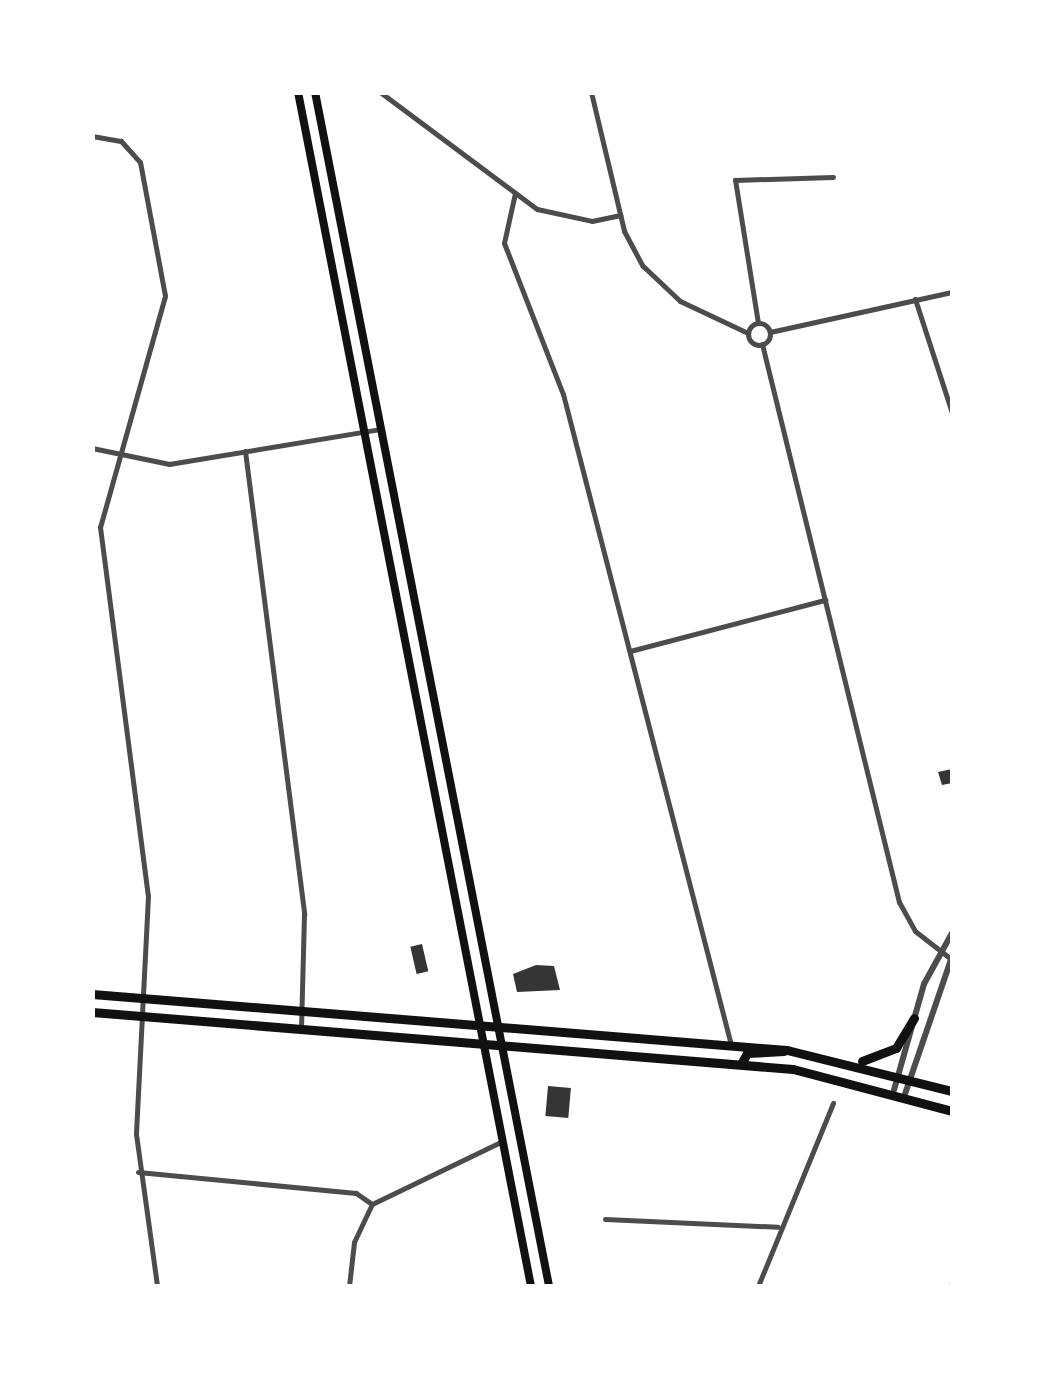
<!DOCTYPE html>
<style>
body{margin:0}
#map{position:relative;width:1045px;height:1379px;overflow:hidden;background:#fff;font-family:"PT Serif",serif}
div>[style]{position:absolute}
.building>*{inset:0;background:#353535;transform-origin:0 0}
.minor>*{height:5px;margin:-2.5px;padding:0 2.5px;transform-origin:2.5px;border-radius:2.5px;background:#4c4c4c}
.minor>.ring{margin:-2.5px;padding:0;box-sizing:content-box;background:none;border:5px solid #4c4c4c;border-radius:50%}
.tertiary>*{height:6px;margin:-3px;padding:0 3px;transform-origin:3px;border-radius:3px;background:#4c4c4c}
.primary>*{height:8px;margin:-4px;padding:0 4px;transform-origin:4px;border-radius:4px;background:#111}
.trunk>*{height:9px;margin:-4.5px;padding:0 4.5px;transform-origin:4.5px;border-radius:4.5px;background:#111}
span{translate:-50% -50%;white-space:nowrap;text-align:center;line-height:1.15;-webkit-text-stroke:8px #fff;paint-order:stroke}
.frame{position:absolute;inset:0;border:95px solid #fff;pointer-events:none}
</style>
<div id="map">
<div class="building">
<i style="clip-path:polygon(952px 769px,952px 783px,942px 785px,938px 772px)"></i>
<i style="left:422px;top:944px;width:28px;height:12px;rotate:77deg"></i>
<i style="clip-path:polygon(536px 965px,554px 966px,560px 990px,517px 992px,513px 974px)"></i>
<i style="left:548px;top:1086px;width:23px;height:30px;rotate:5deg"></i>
</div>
<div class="minor">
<i style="left:380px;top:92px;width:196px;rotate:36.7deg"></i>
<i style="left:537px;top:209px;width:56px;rotate:12.3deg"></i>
<i style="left:592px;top:221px;width:29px;rotate:-12deg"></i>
<i style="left:591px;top:92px;width:143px;rotate:76.6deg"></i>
<i style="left:624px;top:231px;width:40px;rotate:62deg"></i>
<i style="left:643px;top:266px;width:51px;rotate:43.4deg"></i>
<i style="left:680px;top:301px;width:75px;rotate:25.2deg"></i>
<i style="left:92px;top:136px;width:29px;rotate:10deg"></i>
<i style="left:121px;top:141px;width:28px;rotate:48deg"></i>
<i style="left:140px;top:162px;width:136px;rotate:79.4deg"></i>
<i style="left:165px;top:296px;width:240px;rotate:105.7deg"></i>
<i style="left:100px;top:527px;width:372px;rotate:82.6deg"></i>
<i style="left:148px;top:896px;width:238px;rotate:92.9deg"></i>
<i style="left:136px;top:1134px;width:153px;rotate:82.1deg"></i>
<i style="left:515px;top:193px;width:51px;rotate:102.4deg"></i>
<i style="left:504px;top:243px;width:162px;rotate:68.7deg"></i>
<i style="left:563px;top:394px;width:672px;rotate:75.53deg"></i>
<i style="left:915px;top:299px;width:120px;rotate:72deg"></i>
<i style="left:758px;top:323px;width:145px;rotate:-99.1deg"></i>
<i style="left:735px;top:180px;width:98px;rotate:-1.8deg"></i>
<i class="ring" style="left:748px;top:323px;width:17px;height:17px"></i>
<i style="left:770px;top:332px;width:186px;rotate:-12.4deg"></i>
<i style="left:762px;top:344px;width:575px;rotate:76.21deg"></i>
<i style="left:899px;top:902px;width:33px;rotate:61deg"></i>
<i style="left:915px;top:931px;width:46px;rotate:37.9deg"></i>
<i style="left:92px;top:448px;width:79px;rotate:11.7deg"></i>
<i style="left:169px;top:464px;width:215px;rotate:-9.4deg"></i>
<i style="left:245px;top:451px;width:467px;rotate:82.7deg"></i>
<i style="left:304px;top:914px;width:115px;rotate:91.5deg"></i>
<i style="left:630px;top:651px;width:202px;rotate:-14.7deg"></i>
<i style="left:138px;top:1172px;width:219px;rotate:5.5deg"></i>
<i style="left:356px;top:1193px;width:19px;rotate:35deg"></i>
<i style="left:372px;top:1204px;width:145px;rotate:-25.7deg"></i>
<i style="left:605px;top:1219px;width:173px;rotate:2.6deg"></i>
<i style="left:349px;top:1286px;width:44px;rotate:-83.5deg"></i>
<i style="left:354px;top:1242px;width:42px;rotate:-64.7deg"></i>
<i style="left:758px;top:1286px;width:198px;rotate:-67.7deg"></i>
<i style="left:951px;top:1286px;width:4px;rotate:-76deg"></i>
</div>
<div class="tertiary">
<i style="left:894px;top:1090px;width:110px;rotate:-74.2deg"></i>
<i style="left:924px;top:984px;width:58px;rotate:-61.2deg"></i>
<i style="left:905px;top:1094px;width:145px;rotate:-71.1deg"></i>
</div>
<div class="primary">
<i style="left:298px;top:92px;width:1217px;rotate:78.96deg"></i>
<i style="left:315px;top:92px;width:1217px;rotate:78.91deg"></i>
</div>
<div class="trunk">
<i style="left:92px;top:994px;width:697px;rotate:4.61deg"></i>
<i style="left:787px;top:1050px;width:170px;rotate:14deg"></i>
<i style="left:92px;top:1012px;width:703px;rotate:4.65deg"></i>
<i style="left:793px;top:1069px;width:164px;rotate:14.8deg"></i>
<i style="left:862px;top:1061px;width:36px;rotate:-21deg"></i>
<i style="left:896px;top:1048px;width:35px;rotate:-59deg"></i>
<i style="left:741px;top:1064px;width:13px;rotate:-61deg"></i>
<i style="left:747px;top:1053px;width:37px;rotate:-3deg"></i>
</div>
<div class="frame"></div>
</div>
